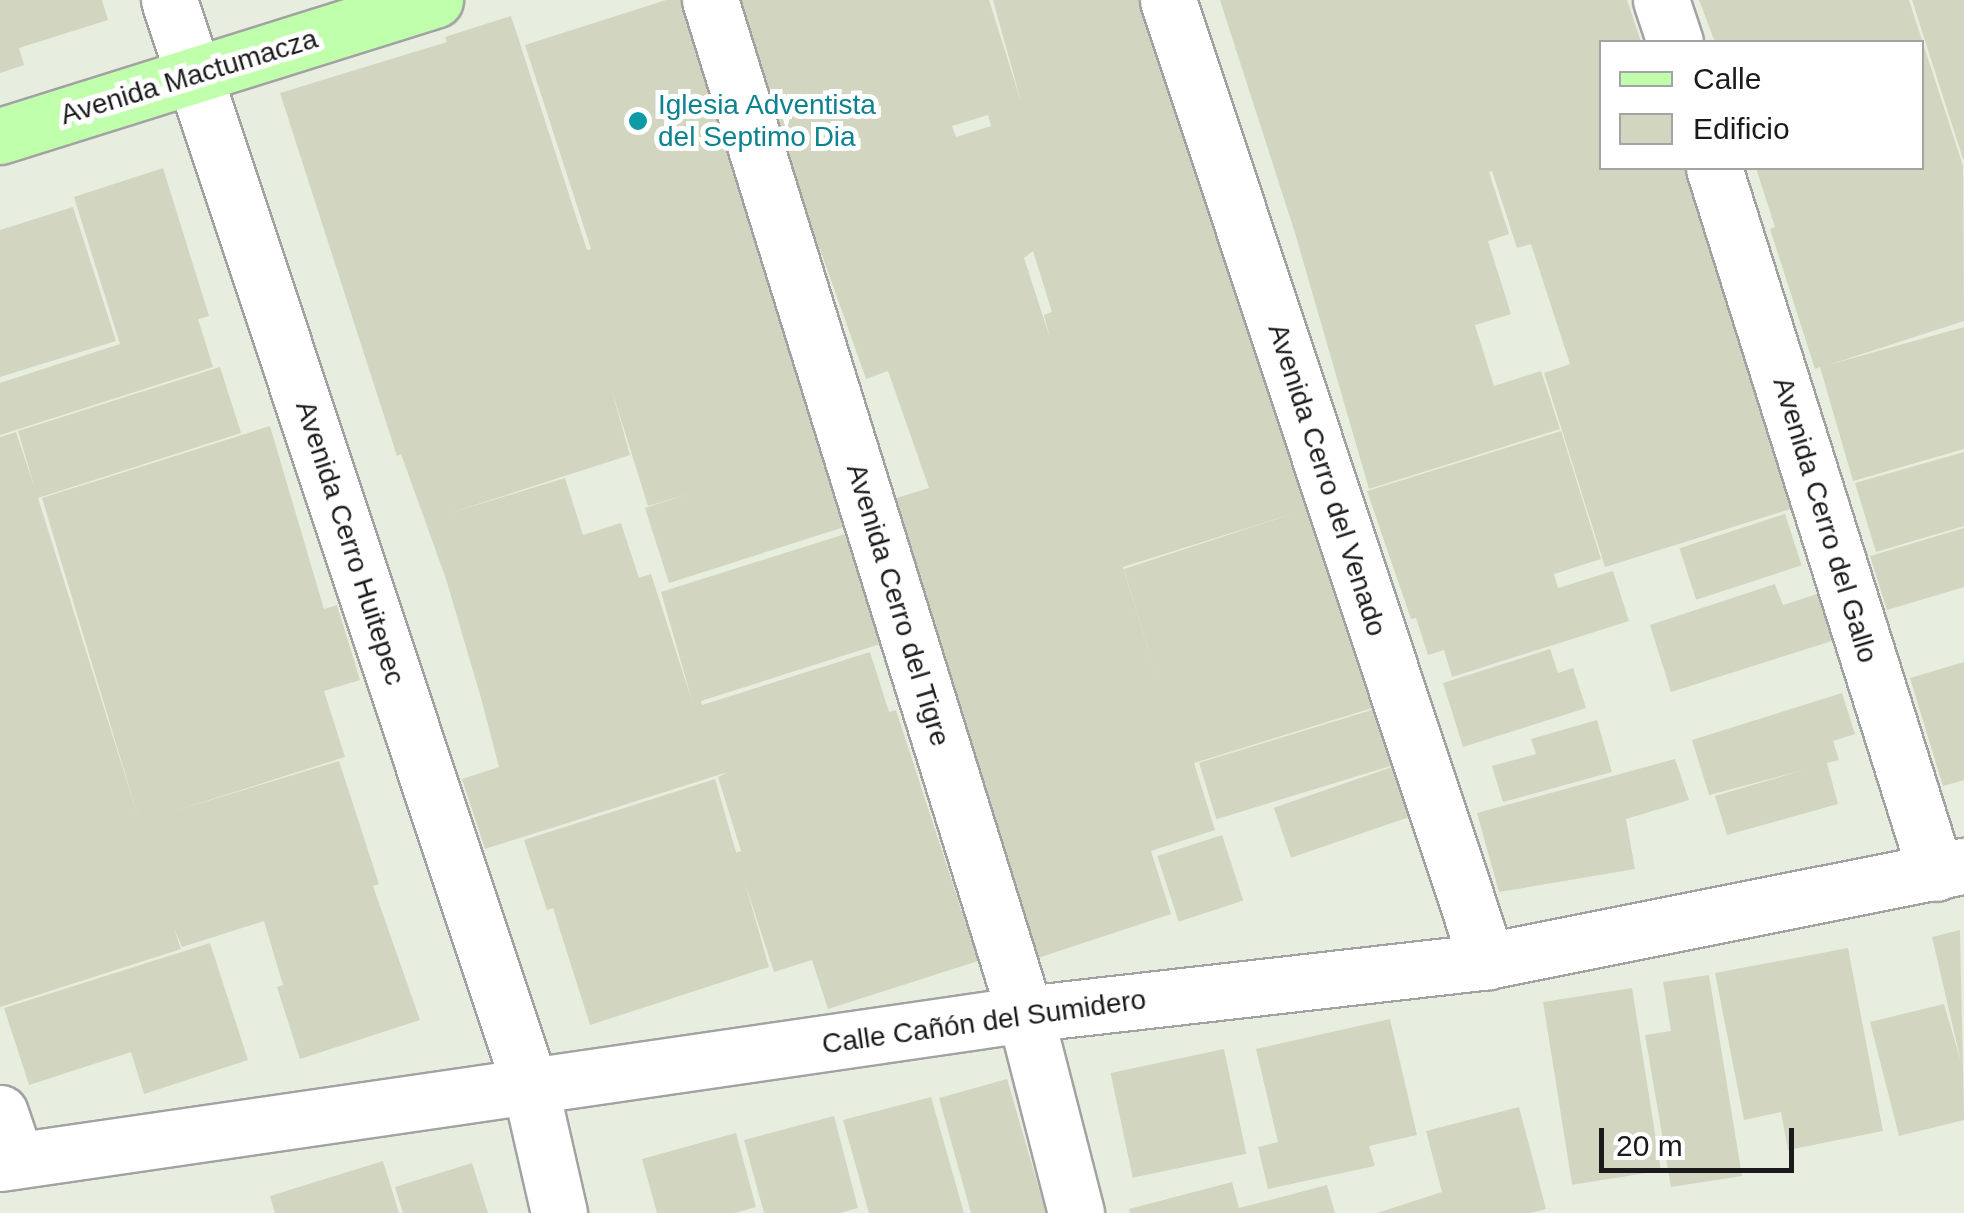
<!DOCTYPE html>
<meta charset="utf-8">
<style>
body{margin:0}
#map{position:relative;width:1964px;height:1213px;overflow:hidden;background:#e8eedf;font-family:Arial,sans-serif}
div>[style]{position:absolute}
.building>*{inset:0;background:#d2d5bf;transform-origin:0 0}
.roads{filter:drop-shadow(2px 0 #a2a2a2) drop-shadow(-2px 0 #a2a2a2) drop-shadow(0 2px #a2a2a2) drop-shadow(0 -2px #a2a2a2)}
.street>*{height:55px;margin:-27.5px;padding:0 27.5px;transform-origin:27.5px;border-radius:27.5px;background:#fff}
.secondary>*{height:55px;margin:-27.5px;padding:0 27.5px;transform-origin:27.5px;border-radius:27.5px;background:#c0ffac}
.dots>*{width:28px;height:28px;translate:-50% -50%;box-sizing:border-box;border:5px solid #fff;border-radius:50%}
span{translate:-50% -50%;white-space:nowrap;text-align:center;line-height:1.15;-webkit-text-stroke:10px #fff;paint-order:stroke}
.street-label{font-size:28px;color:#1b1b1b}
.culture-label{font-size:28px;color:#0d838f}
.left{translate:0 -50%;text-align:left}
.legend{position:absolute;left:1599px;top:40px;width:325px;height:130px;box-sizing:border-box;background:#fff;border:2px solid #a4a4a4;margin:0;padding:12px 18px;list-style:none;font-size:30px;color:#1b1b1b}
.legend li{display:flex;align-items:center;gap:20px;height:50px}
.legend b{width:50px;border:2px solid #a4a4a4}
.scale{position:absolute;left:1599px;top:1128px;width:195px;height:45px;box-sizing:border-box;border:5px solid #1b1b1b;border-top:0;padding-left:12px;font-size:30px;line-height:35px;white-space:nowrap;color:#1b1b1b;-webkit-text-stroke:8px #fff;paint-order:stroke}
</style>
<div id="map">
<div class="building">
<i style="clip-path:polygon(0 0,102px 0,108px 20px,19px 48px,24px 65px,0 73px)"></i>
<i style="clip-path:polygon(666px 0,688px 0,857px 523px,669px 583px,645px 508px,691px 493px,648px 506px,611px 388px,630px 455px,447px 514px,565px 478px,583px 535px,621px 523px,639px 578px,651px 574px,693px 704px,661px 592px,845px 534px,880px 644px,701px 701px,702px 705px,870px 652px,889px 712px,896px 710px,978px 961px,828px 1009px,812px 960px,774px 972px,735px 853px,741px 851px,718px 777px,728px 772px,485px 849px,462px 779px,499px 767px,481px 698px,446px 579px,401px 454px,397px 456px,280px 93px,447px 42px,445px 37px,511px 16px,587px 250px,591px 249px,525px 45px)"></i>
<i style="clip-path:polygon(evenodd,739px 0,989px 0,1022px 105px,993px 0,1165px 0,1336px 572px,1328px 574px,1348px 636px,1356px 633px,1379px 706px,1194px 763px,1215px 830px,1151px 851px,1171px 914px,1038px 958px,893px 499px,929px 488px,888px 371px,866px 379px,820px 249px,814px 251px,739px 0,988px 115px,991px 126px,956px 137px,952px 126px,988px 115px,739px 0,1033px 251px,1052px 312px,1044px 315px,1050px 338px,1024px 258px,1033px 251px,739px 0,1295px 513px,1124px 569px,1162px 694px,1123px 567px,1295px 513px)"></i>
<i style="clip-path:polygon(1220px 0,1627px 0,1641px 42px,1602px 42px,1602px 168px,1699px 168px,1753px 381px,1768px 432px,1776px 430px,1800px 506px,1605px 567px,1544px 373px,1570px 364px,1531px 244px,1517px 248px,1492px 171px,1489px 172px,1509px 234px,1488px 241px,1511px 314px,1475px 325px,1494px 386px,1541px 371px,1560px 429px,1369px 489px,1295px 233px)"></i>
<i style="clip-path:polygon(1699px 0,1909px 0,1963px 166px,1964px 321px,1828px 365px,1964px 327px,1964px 449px,1853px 481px,1820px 367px,1815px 369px,1770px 229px,1775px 227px,1756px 168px,1922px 168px,1922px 42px,1715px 42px)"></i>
<i style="clip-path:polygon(1912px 0,1964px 0,1964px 159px,1963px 159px)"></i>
<i style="clip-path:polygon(163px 168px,209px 316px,198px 319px,213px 367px,0 435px,0 383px,120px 344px,74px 197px)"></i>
<i style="clip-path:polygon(73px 207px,116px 341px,0 377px,0 230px)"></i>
<i style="clip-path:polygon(220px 367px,241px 433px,38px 498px,140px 823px,42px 498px,270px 426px,324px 609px,337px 605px,360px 680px,324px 691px,345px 757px,171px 812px,339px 761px,379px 884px,373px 886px,420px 1020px,300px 1059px,277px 987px,283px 985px,264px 921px,182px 947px,174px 928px,181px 949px,0 1007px,0 437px,16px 432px,35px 489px,18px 431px)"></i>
<i style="clip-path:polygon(1561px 431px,1601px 559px,1554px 574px,1558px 588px,1613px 571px,1629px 621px,1452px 677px,1444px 650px,1428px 655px,1416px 618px,1411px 619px,1367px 491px)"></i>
<i style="clip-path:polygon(1964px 452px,1964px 526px,1876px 552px,1855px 483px)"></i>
<i style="left:1785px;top:514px;width:54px;height:111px;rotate:72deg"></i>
<i style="clip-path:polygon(1964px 528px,1964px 587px,1887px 610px,1870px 556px)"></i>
<i style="clip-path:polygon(1775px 584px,1783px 605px,1820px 593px,1835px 640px,1671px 692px,1650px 625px)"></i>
<i style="clip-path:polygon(1550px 649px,1558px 673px,1573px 668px,1586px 708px,1463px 747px,1443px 683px)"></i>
<i style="clip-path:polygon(1964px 662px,1964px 780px,1943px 786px,1910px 678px)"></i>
<i style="clip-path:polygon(1842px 693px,1855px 734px,1833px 741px,1839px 760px,1827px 763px,1838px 804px,1727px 835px,1715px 796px,1807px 769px,1709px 795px,1692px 740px)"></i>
<i style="left:1375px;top:709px;width:59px;height:184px;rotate:73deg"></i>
<i style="clip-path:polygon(1597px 720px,1612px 772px,1503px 802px,1492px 766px,1536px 754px,1531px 739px)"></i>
<i style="clip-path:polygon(1675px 759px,1689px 800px,1626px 819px,1635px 869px,1499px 892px,1477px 813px)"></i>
<i style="left:1392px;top:767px;width:53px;height:125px;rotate:71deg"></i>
<i style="clip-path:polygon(715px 779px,769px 967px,590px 1025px,553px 908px,547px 910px,524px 840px)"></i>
<i style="left:1222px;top:835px;width:69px;height:68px;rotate:72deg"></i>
<i style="clip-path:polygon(1960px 930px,1964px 1120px,1899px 1136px,1870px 1022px,1944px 1004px,1961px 1062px,1932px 937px)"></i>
<i style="clip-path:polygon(210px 943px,248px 1060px,144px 1094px,131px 1052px,29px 1085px,4px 1008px)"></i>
<i style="clip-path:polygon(1848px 948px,1883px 1131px,1788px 1150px,1781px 1112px,1744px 1120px,1715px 973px)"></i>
<i style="clip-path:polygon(1709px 975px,1742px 1176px,1671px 1187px,1645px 1035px,1671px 1031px,1663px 982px)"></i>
<i style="left:1632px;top:988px;width:185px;height:90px;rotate:81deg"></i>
<i style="clip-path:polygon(1390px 1019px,1417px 1135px,1369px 1146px,1375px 1166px,1268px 1189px,1258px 1147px,1278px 1142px,1256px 1049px)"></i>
<i style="left:1224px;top:1049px;width:107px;height:116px;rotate:78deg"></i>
<i style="clip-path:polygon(1007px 1079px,1046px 1213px,971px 1213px,939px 1098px)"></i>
<i style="clip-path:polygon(931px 1097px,964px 1213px,869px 1213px,843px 1120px)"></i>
<i style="clip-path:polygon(1519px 1107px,1546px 1209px,1530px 1213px,1377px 1213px,1442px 1192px,1426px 1131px)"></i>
<i style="clip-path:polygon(834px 1116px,858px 1208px,840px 1213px,764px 1213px,744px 1140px)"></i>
<i style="clip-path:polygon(736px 1133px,756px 1207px,735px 1213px,657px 1213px,642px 1159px)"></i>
<i style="clip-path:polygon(383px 1161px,399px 1213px,275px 1213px,270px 1196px)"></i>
<i style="clip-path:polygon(472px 1163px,488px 1213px,403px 1213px,395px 1187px)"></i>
<i style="clip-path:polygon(1232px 1182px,1239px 1208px,1327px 1185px,1335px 1213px,1130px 1213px,1129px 1209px)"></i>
</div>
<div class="roads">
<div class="street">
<i style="left:169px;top:0;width:1144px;rotate:71.61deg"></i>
<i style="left:530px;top:1086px;width:130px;rotate:77.1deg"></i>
<i style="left:710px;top:0;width:1062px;rotate:72.74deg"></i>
<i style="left:1025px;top:1014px;width:205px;rotate:75.6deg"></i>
<i style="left:1168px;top:0;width:1013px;rotate:71.64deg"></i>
<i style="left:1661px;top:0;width:44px;rotate:71.6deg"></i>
<i style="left:1714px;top:168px;width:739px;rotate:72.52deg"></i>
<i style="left:0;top:1113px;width:50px;rotate:71.2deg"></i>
<i style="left:0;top:1163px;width:1036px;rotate:-8.27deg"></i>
<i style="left:1025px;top:1014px;width:465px;rotate:-6.5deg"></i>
<i style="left:1487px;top:961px;width:486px;rotate:-11.3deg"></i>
</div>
<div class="secondary">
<i style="left:0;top:136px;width:456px;rotate:-17.4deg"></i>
</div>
</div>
<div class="dots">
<i style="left:638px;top:121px;background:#0f9aa8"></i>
</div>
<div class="street-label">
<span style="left:189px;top:77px;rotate:-17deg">Avenida Mactumacza</span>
<span style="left:1327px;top:480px;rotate:72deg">Avenida Cerro del Venado</span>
<span style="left:1825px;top:520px;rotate:73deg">Avenida Cerro del Gallo</span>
<span style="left:350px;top:543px;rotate:72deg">Avenida Cerro Huitepec</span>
<span style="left:898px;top:605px;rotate:73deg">Avenida Cerro del Tigre</span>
<span style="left:984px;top:1022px;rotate:-8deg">Calle Cañón del Sumidero</span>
</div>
<div class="culture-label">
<span class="left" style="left:658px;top:121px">Iglesia Adventista<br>del Septimo Dia</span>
</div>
<ul class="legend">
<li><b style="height:12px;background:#c0ffac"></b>Calle</li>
<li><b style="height:28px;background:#d2d5bf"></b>Edificio</li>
</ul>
<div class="scale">20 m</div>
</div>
